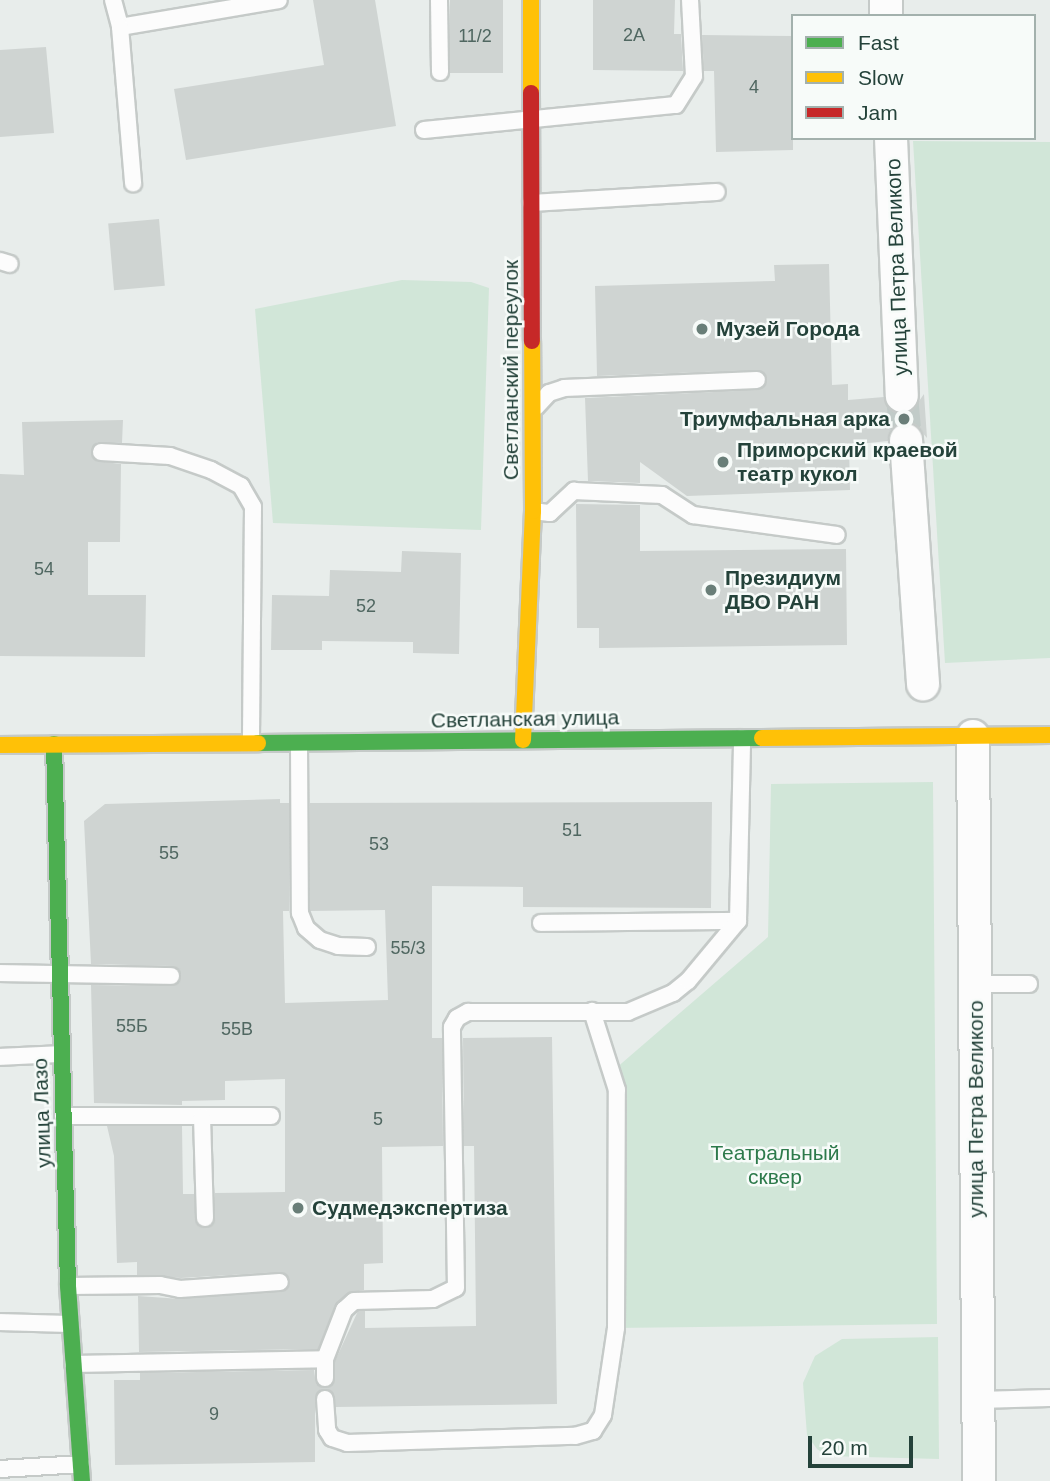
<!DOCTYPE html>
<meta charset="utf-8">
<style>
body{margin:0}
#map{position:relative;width:1050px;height:1481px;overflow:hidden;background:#e8edeb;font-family:Helvetica,sans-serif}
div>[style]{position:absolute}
.green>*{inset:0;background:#d1e6d8}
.building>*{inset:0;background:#cfd4d2;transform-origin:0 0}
.street-tunnel>*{height:32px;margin-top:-16px;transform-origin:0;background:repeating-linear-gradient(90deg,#c1cbc8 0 32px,transparent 0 48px)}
.roads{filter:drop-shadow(2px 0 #c5cac8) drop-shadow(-2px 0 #c5cac8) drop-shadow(0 2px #c5cac8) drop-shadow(0 -2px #c5cac8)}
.lane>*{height:16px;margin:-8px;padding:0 8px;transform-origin:8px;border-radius:8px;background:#fcfcfc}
.street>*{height:32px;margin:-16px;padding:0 16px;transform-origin:16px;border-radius:16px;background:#fcfcfc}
.fast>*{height:16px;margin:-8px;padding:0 8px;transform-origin:8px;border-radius:8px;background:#4caf50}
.slow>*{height:16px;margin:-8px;padding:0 8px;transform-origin:8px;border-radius:8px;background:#ffc107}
.jam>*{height:16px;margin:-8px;padding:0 8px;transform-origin:8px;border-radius:8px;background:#c62828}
.dots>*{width:19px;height:19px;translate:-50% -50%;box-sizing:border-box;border:4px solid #f7fbf9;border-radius:50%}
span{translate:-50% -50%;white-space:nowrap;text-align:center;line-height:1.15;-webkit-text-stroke:5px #f7fbf9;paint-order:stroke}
.number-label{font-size:18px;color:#506761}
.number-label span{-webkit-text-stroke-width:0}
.street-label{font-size:21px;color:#24423a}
.poi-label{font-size:21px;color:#24423a;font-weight:700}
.left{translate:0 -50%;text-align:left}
.right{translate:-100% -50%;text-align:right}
.park-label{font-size:21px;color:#2d7a4b}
.legend{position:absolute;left:791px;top:14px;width:245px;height:126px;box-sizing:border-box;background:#f7fbf9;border:2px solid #a3b1ad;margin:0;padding:9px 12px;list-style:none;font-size:21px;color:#24423a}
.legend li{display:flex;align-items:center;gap:14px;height:35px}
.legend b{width:35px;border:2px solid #a3b1ad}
.scale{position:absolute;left:808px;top:1436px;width:105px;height:32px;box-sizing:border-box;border:4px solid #24423a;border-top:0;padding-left:9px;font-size:21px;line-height:24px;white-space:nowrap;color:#24423a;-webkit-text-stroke:5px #f7fbf9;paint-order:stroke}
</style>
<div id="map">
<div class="green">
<i style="clip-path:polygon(913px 141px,1050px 142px,1050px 658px,945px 663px)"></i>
<i style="clip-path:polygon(402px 280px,471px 282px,489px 288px,481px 530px,273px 523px,255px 309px)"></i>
<i style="clip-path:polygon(933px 782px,937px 1324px,614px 1328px,615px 1069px,768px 937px,771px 784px)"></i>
<i style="clip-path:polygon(938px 1337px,939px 1459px,827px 1456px,817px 1449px,807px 1435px,803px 1383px,815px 1356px,842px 1339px)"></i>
</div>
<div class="building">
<i style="clip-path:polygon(313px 0,375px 0,396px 126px,186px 160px,174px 89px,324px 65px)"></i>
<i style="left:450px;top:0;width:53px;height:73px"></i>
<i style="clip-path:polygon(593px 0,675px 0,674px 34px,681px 34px,683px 71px,593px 70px)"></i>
<i style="clip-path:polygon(702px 35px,793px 36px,793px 150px,716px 152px,714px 71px,704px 71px)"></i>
<i style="clip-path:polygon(46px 47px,54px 133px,0 137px,0 50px)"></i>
<i style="left:159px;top:219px;width:67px;height:51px;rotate:85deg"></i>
<i style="clip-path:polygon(829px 264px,832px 385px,848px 384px,848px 400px,884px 397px,887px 406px,902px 414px,912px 411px,924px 394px,927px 438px,915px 424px,904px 422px,890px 431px,888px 441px,849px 445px,850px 490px,687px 496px,640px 462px,640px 483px,588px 481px,585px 398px,757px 390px,767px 380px,757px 370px,597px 376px,595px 286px,775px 281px,774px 265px)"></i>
<i style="clip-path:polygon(123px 420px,122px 443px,97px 442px,91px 451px,96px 461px,121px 464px,120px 542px,88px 542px,88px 595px,146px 595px,145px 657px,0 656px,0 474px,24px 475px,22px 422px)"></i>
<i style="clip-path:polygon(576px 504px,640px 505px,640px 551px,846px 549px,847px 645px,599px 648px,599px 628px,577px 628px)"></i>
<i style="clip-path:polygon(402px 551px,461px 553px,459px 654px,413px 653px,413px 642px,322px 641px,322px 650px,271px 650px,272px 595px,329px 596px,330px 570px,401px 572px)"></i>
<i style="clip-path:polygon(280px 799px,280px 803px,289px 803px,289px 911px,283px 911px,285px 1003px,388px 1000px,385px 910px,310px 911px,310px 803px,712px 802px,711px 908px,523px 907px,523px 887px,432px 886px,432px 1038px,442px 1038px,443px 1146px,382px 1147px,383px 1263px,364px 1264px,364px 1290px,348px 1293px,337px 1303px,318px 1349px,139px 1352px,138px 1296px,181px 1299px,281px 1292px,290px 1281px,279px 1272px,181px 1278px,137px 1275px,137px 1262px,117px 1263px,114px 1156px,107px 1126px,182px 1126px,183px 1194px,194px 1194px,196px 1223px,206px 1228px,214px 1222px,215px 1193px,285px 1192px,285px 1079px,225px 1081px,225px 1100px,182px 1101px,182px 1105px,94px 1103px,91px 985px,172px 986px,181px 976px,171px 966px,91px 964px,84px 821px,105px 804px)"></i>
<i style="clip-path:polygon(552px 1037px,557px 1404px,336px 1407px,334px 1394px,324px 1389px,315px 1399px,315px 1462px,115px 1465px,114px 1380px,140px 1380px,140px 1373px,314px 1370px,316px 1384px,326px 1388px,334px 1383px,335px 1361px,358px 1311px,365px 1311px,365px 1328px,476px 1326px,474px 1146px,464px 1146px,463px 1038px)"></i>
</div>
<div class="street-tunnel">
<i style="left:902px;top:396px;width:44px;rotate:84.8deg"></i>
</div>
<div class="roads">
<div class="lane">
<i style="left:113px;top:0;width:28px;rotate:75deg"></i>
<i style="left:120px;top:27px;width:161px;rotate:-9.6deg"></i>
<i style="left:439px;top:0;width:72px;rotate:89.2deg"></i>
<i style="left:120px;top:27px;width:157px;rotate:85.2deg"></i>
<i style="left:424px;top:130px;width:253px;rotate:-5.7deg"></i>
<i style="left:676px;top:105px;width:34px;rotate:-58deg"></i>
<i style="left:694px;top:76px;width:76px;rotate:-93deg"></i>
<i style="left:531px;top:203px;width:186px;rotate:-3.4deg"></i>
<i style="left:0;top:261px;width:10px;rotate:17deg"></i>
<i style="left:536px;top:407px;width:19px;rotate:-47deg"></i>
<i style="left:549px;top:393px;width:16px;rotate:-18deg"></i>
<i style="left:564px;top:388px;width:193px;rotate:-2.4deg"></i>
<i style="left:101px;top:452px;width:69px;rotate:3.3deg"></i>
<i style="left:170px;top:456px;width:43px;rotate:18.9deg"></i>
<i style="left:211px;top:470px;width:34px;rotate:28deg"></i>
<i style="left:241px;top:486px;width:24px;rotate:60deg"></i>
<i style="left:253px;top:507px;width:236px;rotate:90.5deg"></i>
<i style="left:533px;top:511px;width:17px;rotate:7deg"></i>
<i style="left:550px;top:513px;width:33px;rotate:-43deg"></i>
<i style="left:574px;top:491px;width:88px;rotate:2.6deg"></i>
<i style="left:662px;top:495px;width:37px;rotate:33deg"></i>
<i style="left:693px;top:515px;width:145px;rotate:7.9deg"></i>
<i style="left:299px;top:743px;width:170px;rotate:89.7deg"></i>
<i style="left:300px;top:913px;width:16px;rotate:68deg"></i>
<i style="left:306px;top:928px;width:18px;rotate:41deg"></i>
<i style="left:320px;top:940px;width:19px;rotate:18deg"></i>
<i style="left:338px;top:946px;width:29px;rotate:2deg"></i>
<i style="left:541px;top:923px;width:197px;rotate:-0.6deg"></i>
<i style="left:738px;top:921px;width:183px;rotate:-88.7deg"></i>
<i style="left:0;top:973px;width:171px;rotate:1deg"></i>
<i style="left:975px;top:984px;width:54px"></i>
<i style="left:0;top:1057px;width:61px;rotate:-2.8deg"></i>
<i style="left:63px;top:1116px;width:208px"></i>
<i style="left:202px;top:1117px;width:101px;rotate:88.3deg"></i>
<i style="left:68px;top:1286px;width:92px;rotate:-0.6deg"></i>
<i style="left:160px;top:1285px;width:20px;rotate:11deg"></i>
<i style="left:180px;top:1289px;width:100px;rotate:-4deg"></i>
<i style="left:0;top:1322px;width:70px;rotate:1.6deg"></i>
<i style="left:325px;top:1359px;width:53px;rotate:-68.8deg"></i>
<i style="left:344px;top:1310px;width:13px;rotate:-42deg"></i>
<i style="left:354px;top:1301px;width:79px;rotate:-1.5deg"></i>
<i style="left:433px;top:1299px;width:25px;rotate:-26deg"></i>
<i style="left:456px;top:1288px;width:261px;rotate:-90.9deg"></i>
<i style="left:452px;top:1027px;width:10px;rotate:-61deg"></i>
<i style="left:457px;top:1018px;width:13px;rotate:-29deg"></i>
<i style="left:468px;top:1012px;width:160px"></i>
<i style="left:628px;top:1012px;width:49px;rotate:-22.9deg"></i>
<i style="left:673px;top:993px;width:19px;rotate:-39deg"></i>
<i style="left:688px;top:981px;width:78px;rotate:-50.2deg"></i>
<i style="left:73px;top:1364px;width:252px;rotate:-1.1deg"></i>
<i style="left:325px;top:1359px;width:19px;rotate:90deg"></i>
<i style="left:325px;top:1399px;width:31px;rotate:86deg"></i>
<i style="left:327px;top:1430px;width:9px;rotate:58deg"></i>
<i style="left:332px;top:1438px;width:16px;rotate:18deg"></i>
<i style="left:347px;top:1443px;width:228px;rotate:-1.8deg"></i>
<i style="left:575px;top:1436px;width:19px;rotate:-16deg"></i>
<i style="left:593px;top:1431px;width:19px;rotate:-58deg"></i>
<i style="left:603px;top:1415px;width:88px;rotate:-81.5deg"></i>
<i style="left:616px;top:1328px;width:238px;rotate:-89.8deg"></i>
<i style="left:617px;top:1090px;width:83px;rotate:-107.6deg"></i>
<i style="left:978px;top:1400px;width:72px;rotate:-1.6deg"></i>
<i style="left:0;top:1469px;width:81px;rotate:-3.5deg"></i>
</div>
<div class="street">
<i style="left:886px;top:0;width:16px;rotate:90deg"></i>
<i style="left:891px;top:138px;width:258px;rotate:87.6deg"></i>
<i style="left:906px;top:440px;width:245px;rotate:86deg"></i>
<i style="left:973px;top:736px;width:745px;rotate:89.54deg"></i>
</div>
<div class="fast">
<i style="left:258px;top:743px;width:504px;rotate:-0.57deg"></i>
<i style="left:54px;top:744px;width:542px;rotate:88.52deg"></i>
<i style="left:68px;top:1286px;width:196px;rotate:85.9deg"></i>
</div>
<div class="slow">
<i style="left:531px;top:0;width:93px;rotate:90deg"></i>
<i style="left:762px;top:738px;width:288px;rotate:-0.6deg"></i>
<i style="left:523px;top:740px;width:229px;rotate:-87.5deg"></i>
<i style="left:533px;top:511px;width:170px;rotate:-90.3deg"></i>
<i style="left:0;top:745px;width:258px;rotate:-0.4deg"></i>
</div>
<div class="jam">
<i style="left:531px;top:93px;width:248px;rotate:89.8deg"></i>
</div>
</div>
<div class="dots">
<i style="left:702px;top:329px;background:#697e78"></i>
<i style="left:904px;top:419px;background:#697e78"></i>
<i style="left:723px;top:462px;background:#697e78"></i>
<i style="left:711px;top:590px;background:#697e78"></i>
<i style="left:298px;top:1208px;background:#697e78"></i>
</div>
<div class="number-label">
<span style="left:634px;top:35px">2А</span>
<span style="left:475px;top:36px">11/2</span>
<span style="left:754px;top:87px">4</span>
<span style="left:44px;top:569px">54</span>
<span style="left:366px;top:606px">52</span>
<span style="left:572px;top:830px">51</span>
<span style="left:379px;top:844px">53</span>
<span style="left:169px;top:853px">55</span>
<span style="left:408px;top:948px">55/3</span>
<span style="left:132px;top:1026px">55Б</span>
<span style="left:237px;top:1029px">55В</span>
<span style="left:378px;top:1119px">5</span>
<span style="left:214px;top:1414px">9</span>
</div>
<div class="street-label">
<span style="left:897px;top:267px;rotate:-92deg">улица Петра Великого</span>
<span style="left:511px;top:370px;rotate:-90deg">Светланский переулок</span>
<span style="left:525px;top:719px;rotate:-1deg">Светланская улица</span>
<span style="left:976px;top:1109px;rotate:-90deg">улица Петра Великого</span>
<span style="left:42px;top:1113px;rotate:-92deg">улица Лазо</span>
</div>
<div class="poi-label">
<span class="left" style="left:716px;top:329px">Музей Города</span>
<span class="right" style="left:890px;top:419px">Триумфальная арка</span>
<span class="left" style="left:737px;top:462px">Приморский краевой<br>театр кукол</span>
<span class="left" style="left:725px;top:590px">Президиум<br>ДВО РАН</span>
<span class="left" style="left:312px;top:1208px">Судмедэкспертиза</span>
</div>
<div class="park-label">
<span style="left:775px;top:1165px">Театральный<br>сквер</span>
</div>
<ul class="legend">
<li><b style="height:9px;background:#4caf50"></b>Fast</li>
<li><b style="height:9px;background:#ffc107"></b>Slow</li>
<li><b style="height:9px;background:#c62828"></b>Jam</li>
</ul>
<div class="scale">20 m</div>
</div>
